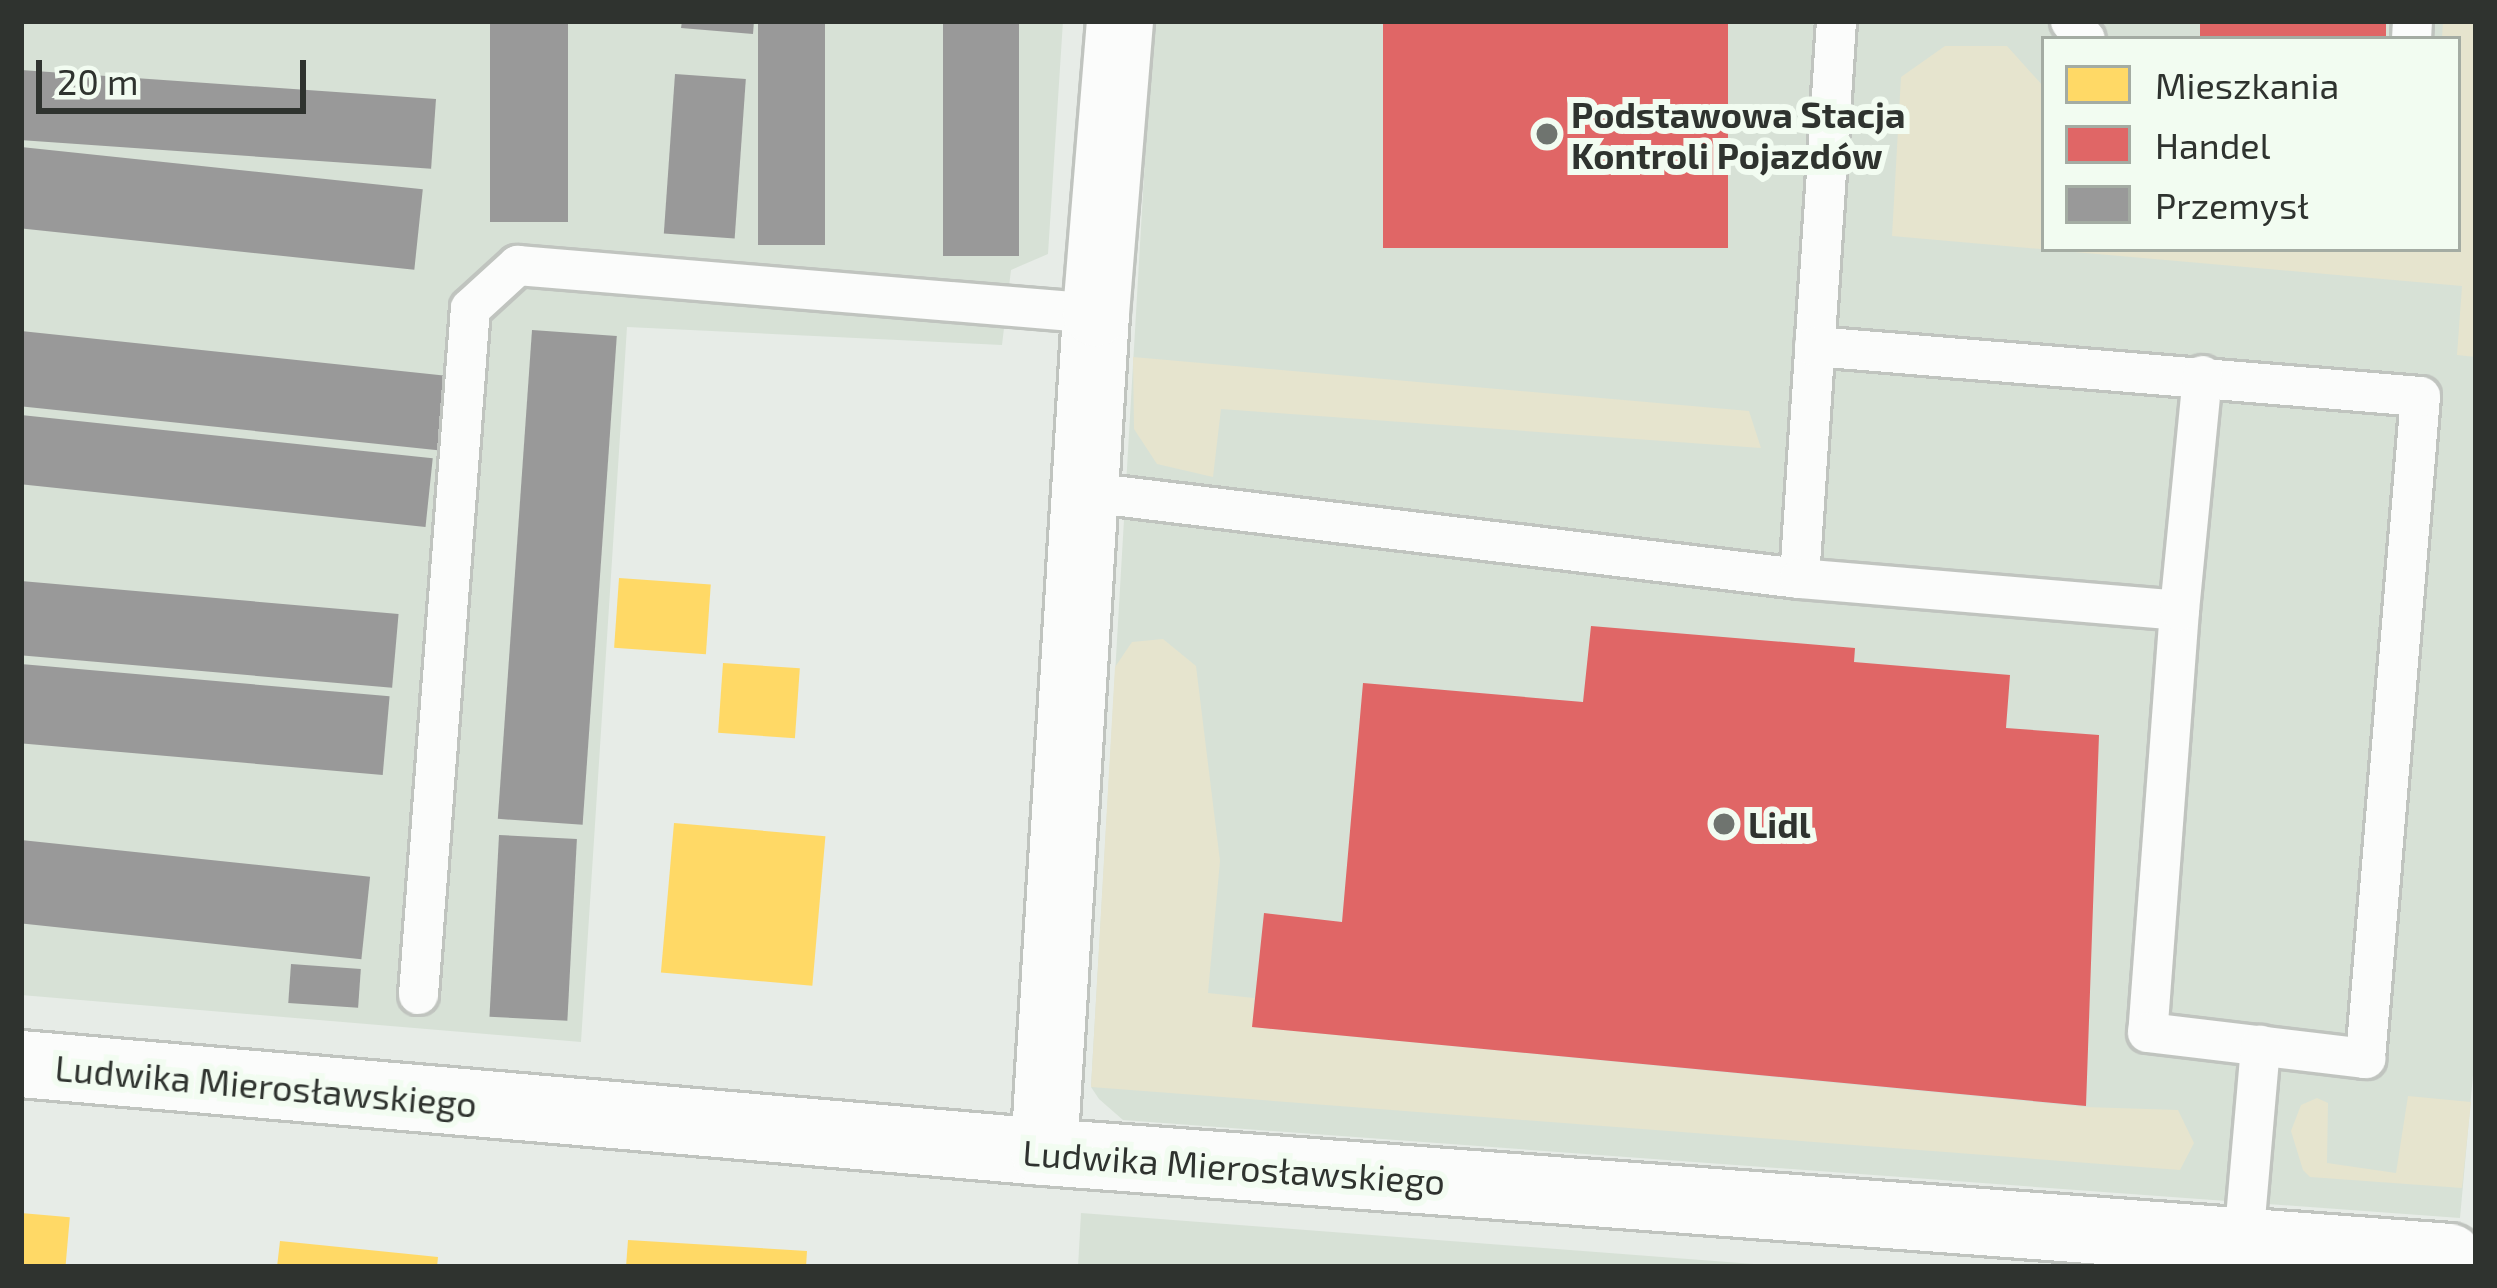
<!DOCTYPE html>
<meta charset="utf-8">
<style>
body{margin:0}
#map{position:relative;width:2497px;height:1288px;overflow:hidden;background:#e7ece7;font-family:"Exo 2",sans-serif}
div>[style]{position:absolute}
.built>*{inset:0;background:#d7e1d6}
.green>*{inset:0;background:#e6e4ce}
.homes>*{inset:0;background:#ffd966;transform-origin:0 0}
.shops>*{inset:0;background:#e06666;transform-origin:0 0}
.industry>*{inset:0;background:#999;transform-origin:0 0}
.roads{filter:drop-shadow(3px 0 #c0c4bf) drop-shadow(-3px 0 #c0c4bf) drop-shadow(0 3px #c0c4bf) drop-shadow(0 -3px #c0c4bf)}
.lane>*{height:39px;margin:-19.5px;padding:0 19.5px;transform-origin:19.5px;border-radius:19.5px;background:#fbfcfb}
.street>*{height:66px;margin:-33px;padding:0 33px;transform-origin:33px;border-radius:33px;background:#fbfcfb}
.dots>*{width:33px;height:33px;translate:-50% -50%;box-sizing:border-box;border:6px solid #f2fcf1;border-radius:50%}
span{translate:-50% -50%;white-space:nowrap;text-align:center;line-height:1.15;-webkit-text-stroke:12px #f2fcf1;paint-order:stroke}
.poi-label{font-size:36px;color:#2f332f;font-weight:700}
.left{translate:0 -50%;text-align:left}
.street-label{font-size:36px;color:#2f332f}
.frame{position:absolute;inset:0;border:24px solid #2f332f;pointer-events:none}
.legend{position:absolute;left:2041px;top:36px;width:420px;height:216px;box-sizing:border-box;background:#f2fcf1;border:3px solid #a4aca3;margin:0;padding:15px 21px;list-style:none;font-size:36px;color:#2f332f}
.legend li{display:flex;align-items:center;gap:24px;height:60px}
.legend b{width:60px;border:3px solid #a4aca3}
.scale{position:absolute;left:36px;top:60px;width:270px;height:54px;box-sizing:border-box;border:6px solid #2f332f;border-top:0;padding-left:15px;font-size:36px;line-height:42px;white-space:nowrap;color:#2f332f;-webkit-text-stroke:9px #f2fcf1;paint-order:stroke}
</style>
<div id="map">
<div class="built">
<i style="clip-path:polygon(21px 21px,1063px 21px,1048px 254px,1011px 270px,1002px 345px,627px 327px,581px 1042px,21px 995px)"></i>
<i style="clip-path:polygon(evenodd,1153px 21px,2476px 21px,2476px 1042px,2460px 1218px,1123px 1120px,1099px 1099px,1091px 1087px,1153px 21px,2044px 39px,2458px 39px,2458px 249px,2044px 249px,2044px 39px)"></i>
<i style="clip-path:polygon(1081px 1213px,1794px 1267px,1078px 1267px)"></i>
</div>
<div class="green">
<i style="clip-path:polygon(2443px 21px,2476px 21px,2476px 357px,2457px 355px,2462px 286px,1892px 236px,1901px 77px,1945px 46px,2007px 46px,2044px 87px,2044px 249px,2458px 249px,2458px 39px,2442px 39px)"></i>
<i style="clip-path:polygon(1133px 357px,1749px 411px,1761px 448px,1221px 409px,1213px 477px,1157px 464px,1134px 429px)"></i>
<i style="clip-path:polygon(1163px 639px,1196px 666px,1220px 861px,1208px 993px,1254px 998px,1253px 1027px,2085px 1107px,2178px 1110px,2194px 1143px,2180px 1170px,1091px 1087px,1115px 667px,1132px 642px)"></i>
<i style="clip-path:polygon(2408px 1096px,2471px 1102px,2462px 1188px,2310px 1177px,2303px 1170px,2291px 1131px,2301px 1105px,2317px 1098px,2328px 1103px,2327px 1163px,2396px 1173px)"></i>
</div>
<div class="homes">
<i style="left:619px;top:578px;width:92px;height:70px;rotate:4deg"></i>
<i style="left:723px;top:663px;width:77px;height:70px;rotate:4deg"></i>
<i style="left:674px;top:823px;width:152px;height:150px;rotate:5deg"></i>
<i style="left:21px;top:1213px;width:49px;height:54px;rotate:5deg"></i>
<i style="clip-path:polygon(628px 1240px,807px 1251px,806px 1267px,626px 1267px)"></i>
<i style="clip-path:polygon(280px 1241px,438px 1257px,437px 1267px,277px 1267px)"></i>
</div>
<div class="shops">
<i style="left:1383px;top:21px;width:345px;height:227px"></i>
<i style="left:2200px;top:21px;width:186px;height:18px"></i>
<i style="clip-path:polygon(1591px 626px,1855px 648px,1854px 662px,2010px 675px,2006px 728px,2099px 735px,2086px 1106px,1252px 1027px,1264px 913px,1342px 922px,1363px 683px,1583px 702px)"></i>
</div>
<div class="industry">
<i style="left:490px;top:21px;width:78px;height:201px"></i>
<i style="clip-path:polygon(682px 21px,754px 21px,753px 34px,681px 28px)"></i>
<i style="left:758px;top:21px;width:67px;height:224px"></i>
<i style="left:943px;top:21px;width:76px;height:235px"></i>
<i style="left:21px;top:70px;width:416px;height:70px;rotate:4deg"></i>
<i style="left:675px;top:74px;width:71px;height:160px;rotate:4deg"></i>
<i style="left:21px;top:147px;width:404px;height:81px;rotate:6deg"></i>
<i style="left:532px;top:330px;width:85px;height:490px;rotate:4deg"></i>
<i style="left:21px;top:331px;width:432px;height:75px;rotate:6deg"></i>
<i style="left:21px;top:415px;width:414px;height:69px;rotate:6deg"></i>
<i style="left:21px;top:581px;width:379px;height:74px;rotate:5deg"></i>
<i style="left:21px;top:664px;width:370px;height:79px;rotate:5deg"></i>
<i style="left:499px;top:835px;width:78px;height:182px;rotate:3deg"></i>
<i style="left:21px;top:840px;width:351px;height:83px;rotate:6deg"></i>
<i style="left:291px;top:964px;width:70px;height:39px;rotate:4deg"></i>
</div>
<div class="roads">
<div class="lane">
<i style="left:2070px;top:21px;width:23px;rotate:50deg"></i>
<i style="left:2411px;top:39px;width:18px;rotate:-87deg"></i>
<i style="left:1088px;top:492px;width:716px;rotate:6.9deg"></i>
<i style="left:1799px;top:578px;width:558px;rotate:-86.2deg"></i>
<i style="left:1799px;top:578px;width:381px;rotate:4.8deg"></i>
<i style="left:2179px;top:610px;width:423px;rotate:94.3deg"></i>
<i style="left:2147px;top:1032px;width:220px;rotate:6.8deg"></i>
<i style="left:2365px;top:1058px;width:664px;rotate:-85.25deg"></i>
<i style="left:2420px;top:396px;width:608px;rotate:-175.28deg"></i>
<i style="left:2179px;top:610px;width:236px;rotate:-84.4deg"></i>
<i style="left:418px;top:994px;width:688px;rotate:-85.67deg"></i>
<i style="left:470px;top:308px;width:64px;rotate:-42.5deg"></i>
<i style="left:517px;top:265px;width:581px;rotate:4.74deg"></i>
<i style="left:2243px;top:1241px;width:197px;rotate:-85deg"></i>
</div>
<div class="street">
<i style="left:21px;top:1064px;width:1027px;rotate:4.92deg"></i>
<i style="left:1044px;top:1152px;width:1409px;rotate:4.27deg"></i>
<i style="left:1044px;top:1152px;width:841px;rotate:-86.45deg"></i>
<i style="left:1096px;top:313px;width:293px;rotate:-85.3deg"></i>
</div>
</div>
<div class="dots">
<i style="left:1547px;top:134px;background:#6f746f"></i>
<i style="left:1724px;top:824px;background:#6f746f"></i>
</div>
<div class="poi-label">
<span class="left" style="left:1571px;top:134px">Podstawowa Stacja<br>Kontroli Pojazdów</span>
<span class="left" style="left:1748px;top:824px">Lidl</span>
</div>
<div class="street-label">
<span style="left:266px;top:1085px;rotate:5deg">Ludwika Mierosławskiego</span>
<span style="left:1234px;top:1166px;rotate:4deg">Ludwika Mierosławskiego</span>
</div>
<div class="frame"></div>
<ul class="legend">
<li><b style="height:33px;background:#ffd966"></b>Mieszkania</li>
<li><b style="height:33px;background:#e06666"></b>Handel</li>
<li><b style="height:33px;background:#999"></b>Przemysł</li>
</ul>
<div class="scale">20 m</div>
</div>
